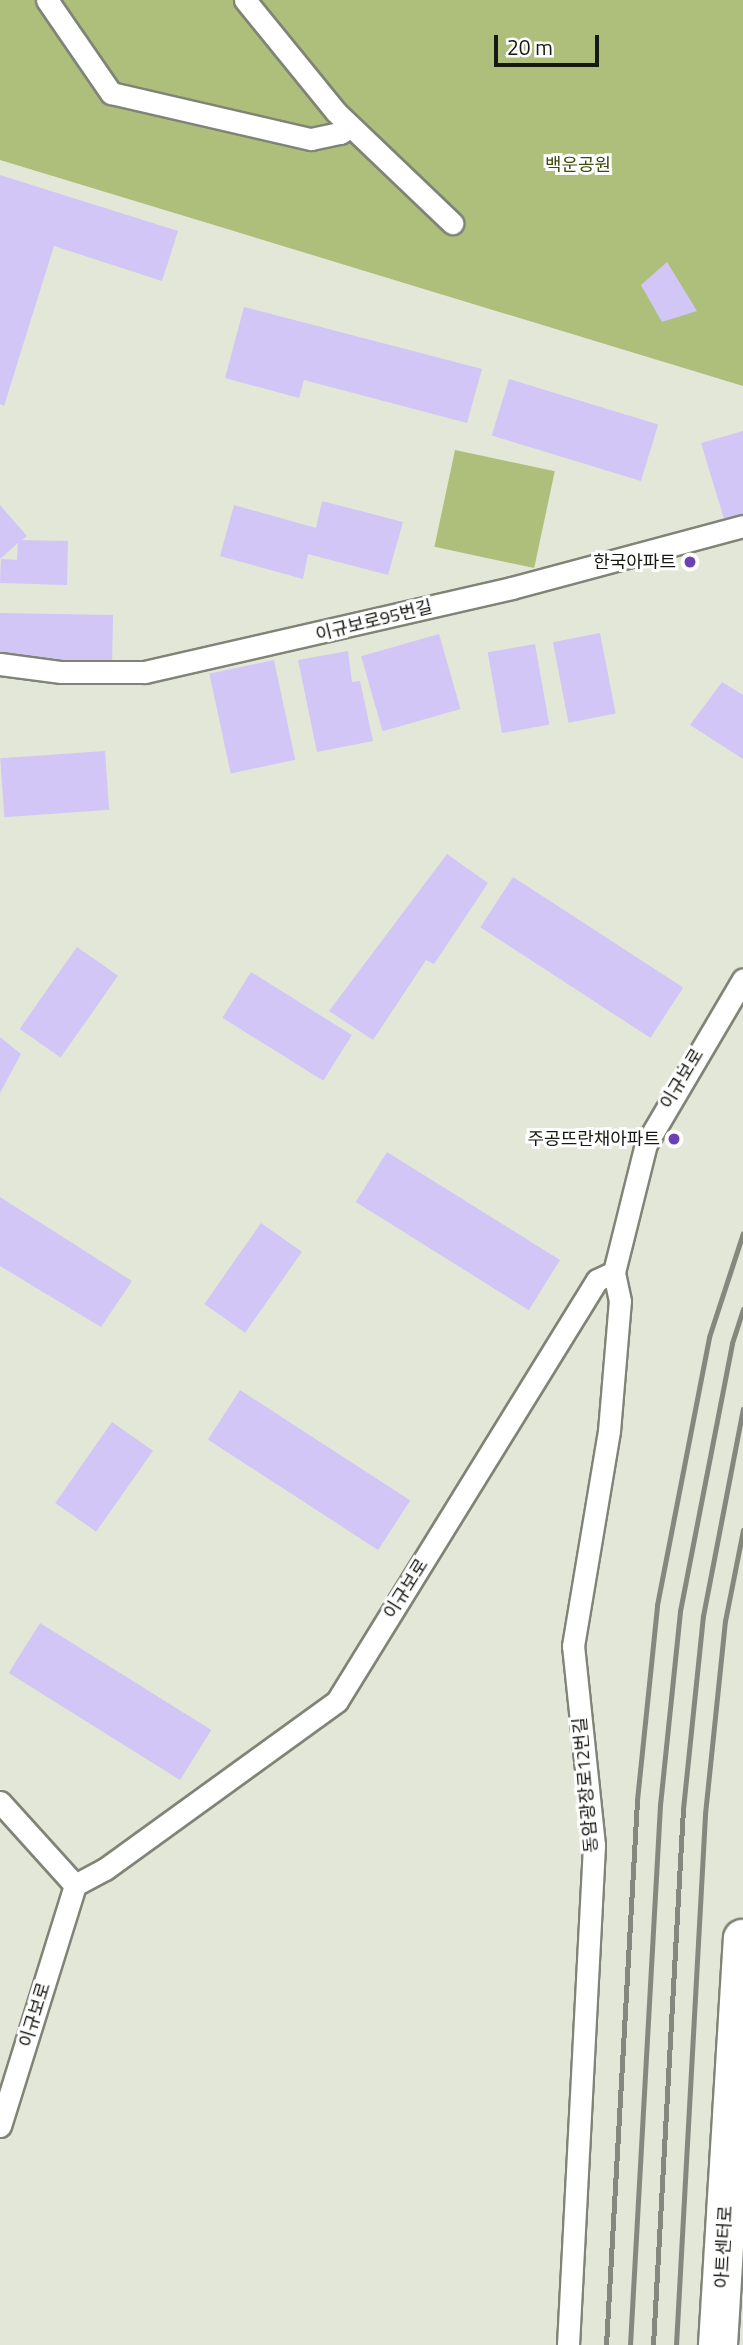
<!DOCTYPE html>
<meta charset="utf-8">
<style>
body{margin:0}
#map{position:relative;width:743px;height:2345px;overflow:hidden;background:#e2e7d8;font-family:"Titillium Web","Noto Sans KR",sans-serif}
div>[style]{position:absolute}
.green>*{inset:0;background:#aebf7c;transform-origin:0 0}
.building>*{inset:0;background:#d2c6f6;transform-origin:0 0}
.roads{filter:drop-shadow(2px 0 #808476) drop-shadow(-2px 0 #808476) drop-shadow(0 2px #808476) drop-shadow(0 -2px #808476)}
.lane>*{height:21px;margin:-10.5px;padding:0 10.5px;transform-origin:10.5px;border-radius:10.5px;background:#fff}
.secondary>*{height:38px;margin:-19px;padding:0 19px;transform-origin:19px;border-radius:19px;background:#fff}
.rail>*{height:5px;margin:-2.5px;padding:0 2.5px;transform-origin:2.5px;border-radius:2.5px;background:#85887e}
.dots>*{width:19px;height:19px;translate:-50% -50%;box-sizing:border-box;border:4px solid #fff;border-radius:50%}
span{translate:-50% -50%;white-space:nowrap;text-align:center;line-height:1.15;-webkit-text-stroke:6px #fff;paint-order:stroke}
.park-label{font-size:18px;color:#3d4a08}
.poi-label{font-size:18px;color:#161812}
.right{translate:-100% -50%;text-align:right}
.street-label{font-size:18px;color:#161812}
.scale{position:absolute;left:494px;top:35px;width:105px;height:32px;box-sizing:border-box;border:4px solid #161812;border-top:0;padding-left:9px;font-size:21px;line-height:24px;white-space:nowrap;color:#161812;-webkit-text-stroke:5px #fff;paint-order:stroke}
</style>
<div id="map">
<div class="green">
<i style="clip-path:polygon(0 0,743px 0,743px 386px,0 160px)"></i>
<i style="left:455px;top:450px;width:102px;height:99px;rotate:12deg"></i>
</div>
<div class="building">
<i style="clip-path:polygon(0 175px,178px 231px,162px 281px,54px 246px,4px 406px,0 404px)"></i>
<i style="clip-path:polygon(667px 262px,697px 311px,662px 322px,641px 285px)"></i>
<i style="clip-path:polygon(244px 307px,482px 369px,467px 423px,304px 380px,299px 398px,225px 378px)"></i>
<i style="left:509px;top:379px;width:156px;height:59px;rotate:17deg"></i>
<i style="clip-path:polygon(743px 431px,743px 516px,725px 522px,701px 443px)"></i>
<i style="clip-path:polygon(322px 501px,403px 522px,388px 575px,308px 554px,303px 579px,220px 556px,234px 505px,316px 528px)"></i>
<i style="clip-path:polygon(0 505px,27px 536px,22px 540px,68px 541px,67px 585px,0 583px,1px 559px,17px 560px,18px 543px,0 559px)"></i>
<i style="clip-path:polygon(0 613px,113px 615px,112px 668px,0 658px)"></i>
<i style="left:600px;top:633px;width:82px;height:48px;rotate:79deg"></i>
<i style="left:439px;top:634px;width:78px;height:81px;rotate:74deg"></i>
<i style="left:535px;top:644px;width:82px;height:48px;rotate:80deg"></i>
<i style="clip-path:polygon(348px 651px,352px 682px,360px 681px,373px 741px,317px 752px,298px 660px)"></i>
<i style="left:274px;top:660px;width:102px;height:66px;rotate:78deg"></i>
<i style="clip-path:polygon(722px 682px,743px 695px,743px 759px,690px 725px)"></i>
<i style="left:105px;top:751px;width:59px;height:105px;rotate:86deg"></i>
<i style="clip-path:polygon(447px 854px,488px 883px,434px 964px,426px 960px,373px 1040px,329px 1011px)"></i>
<i style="left:513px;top:877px;width:203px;height:60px;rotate:33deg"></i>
<i style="left:77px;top:947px;width:50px;height:100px;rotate:35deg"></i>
<i style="left:251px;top:972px;width:119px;height:54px;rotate:32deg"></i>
<i style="clip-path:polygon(0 1037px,21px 1054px,0 1093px)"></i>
<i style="left:387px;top:1152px;width:204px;height:59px;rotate:32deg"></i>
<i style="clip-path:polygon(0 1197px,132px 1281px,101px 1327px,0 1266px)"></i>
<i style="left:261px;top:1223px;width:50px;height:99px;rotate:35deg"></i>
<i style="left:240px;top:1390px;width:203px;height:59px;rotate:33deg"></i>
<i style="left:112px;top:1422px;width:50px;height:99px;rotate:35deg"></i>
<i style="left:40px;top:1623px;width:202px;height:59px;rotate:32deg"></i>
</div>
<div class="roads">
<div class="lane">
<i style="left:47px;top:0;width:113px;rotate:55.5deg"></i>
<i style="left:111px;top:93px;width:205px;rotate:13deg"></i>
<i style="left:311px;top:139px;width:30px;rotate:-12deg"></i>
<i style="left:340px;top:133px;width:12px;rotate:-31deg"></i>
<i style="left:245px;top:0;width:144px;rotate:50.9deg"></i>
<i style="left:336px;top:112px;width:161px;rotate:43.7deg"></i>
<i style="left:0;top:664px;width:62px;rotate:7.5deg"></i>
<i style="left:61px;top:672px;width:84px"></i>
<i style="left:145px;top:672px;width:376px;rotate:-12.9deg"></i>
<i style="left:512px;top:588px;width:239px;rotate:-15deg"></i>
<i style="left:0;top:1802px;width:112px;rotate:47.9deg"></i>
<i style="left:0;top:2126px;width:252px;rotate:-72.7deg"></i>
<i style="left:75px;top:1885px;width:34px;rotate:-28deg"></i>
<i style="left:105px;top:1869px;width:286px;rotate:-35.9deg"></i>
<i style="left:337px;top:1701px;width:495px;rotate:-58.3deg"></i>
<i style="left:597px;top:1280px;width:19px;rotate:-25deg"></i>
<i style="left:568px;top:2345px;width:501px;rotate:-87.02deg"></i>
<i style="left:594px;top:1845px;width:200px;rotate:-96deg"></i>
<i style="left:573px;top:1646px;width:218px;rotate:-80.5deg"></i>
<i style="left:609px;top:1431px;width:130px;rotate:-85.2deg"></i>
<i style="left:620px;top:1301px;width:30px;rotate:-102deg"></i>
<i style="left:614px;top:1272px;width:132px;rotate:-76deg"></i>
<i style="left:646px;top:1144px;width:191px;rotate:-59.5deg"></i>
</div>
<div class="secondary">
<i style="left:718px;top:2345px;width:407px;rotate:-86.5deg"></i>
</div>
</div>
<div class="rail">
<i style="left:606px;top:2345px;width:546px;rotate:-86.74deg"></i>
<i style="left:637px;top:1800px;width:196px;rotate:-84.1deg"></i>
<i style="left:657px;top:1605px;width:273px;rotate:-79deg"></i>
<i style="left:709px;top:1337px;width:109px;rotate:-71.9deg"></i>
<i style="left:630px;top:2345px;width:541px;rotate:-86.82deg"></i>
<i style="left:660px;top:1805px;width:195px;rotate:-84.1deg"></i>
<i style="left:680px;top:1611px;width:273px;rotate:-79deg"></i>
<i style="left:732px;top:1343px;width:36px;rotate:-72deg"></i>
<i style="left:653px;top:2345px;width:537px;rotate:-86.8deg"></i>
<i style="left:683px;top:1809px;width:194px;rotate:-84.1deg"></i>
<i style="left:703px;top:1616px;width:211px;rotate:-79.1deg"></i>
<i style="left:676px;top:2345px;width:532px;rotate:-86.87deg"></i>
<i style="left:705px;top:1814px;width:194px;rotate:-84.1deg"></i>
<i style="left:725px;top:1621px;width:93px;rotate:-78.8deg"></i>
</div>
<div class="dots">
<i style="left:690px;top:562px;background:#6e40b8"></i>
<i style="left:674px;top:1139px;background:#6e40b8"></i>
</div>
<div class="park-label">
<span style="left:578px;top:165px">백운공원</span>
</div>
<div class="poi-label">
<span class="right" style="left:676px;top:562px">한국아파트</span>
<span class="right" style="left:660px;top:1139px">주공뜨란채아파트</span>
</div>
<div class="street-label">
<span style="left:374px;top:621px;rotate:-14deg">이규보로95번길</span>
<span style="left:682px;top:1079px;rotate:-59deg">이규보로</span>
<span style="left:406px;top:1589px;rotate:-58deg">이규보로</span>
<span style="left:586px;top:1785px;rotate:-95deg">동암광장로12번길</span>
<span style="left:35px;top:2015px;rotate:-73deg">이규보로</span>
<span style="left:724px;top:2247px;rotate:-87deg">아트센터로</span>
</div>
<div class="scale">20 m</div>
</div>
